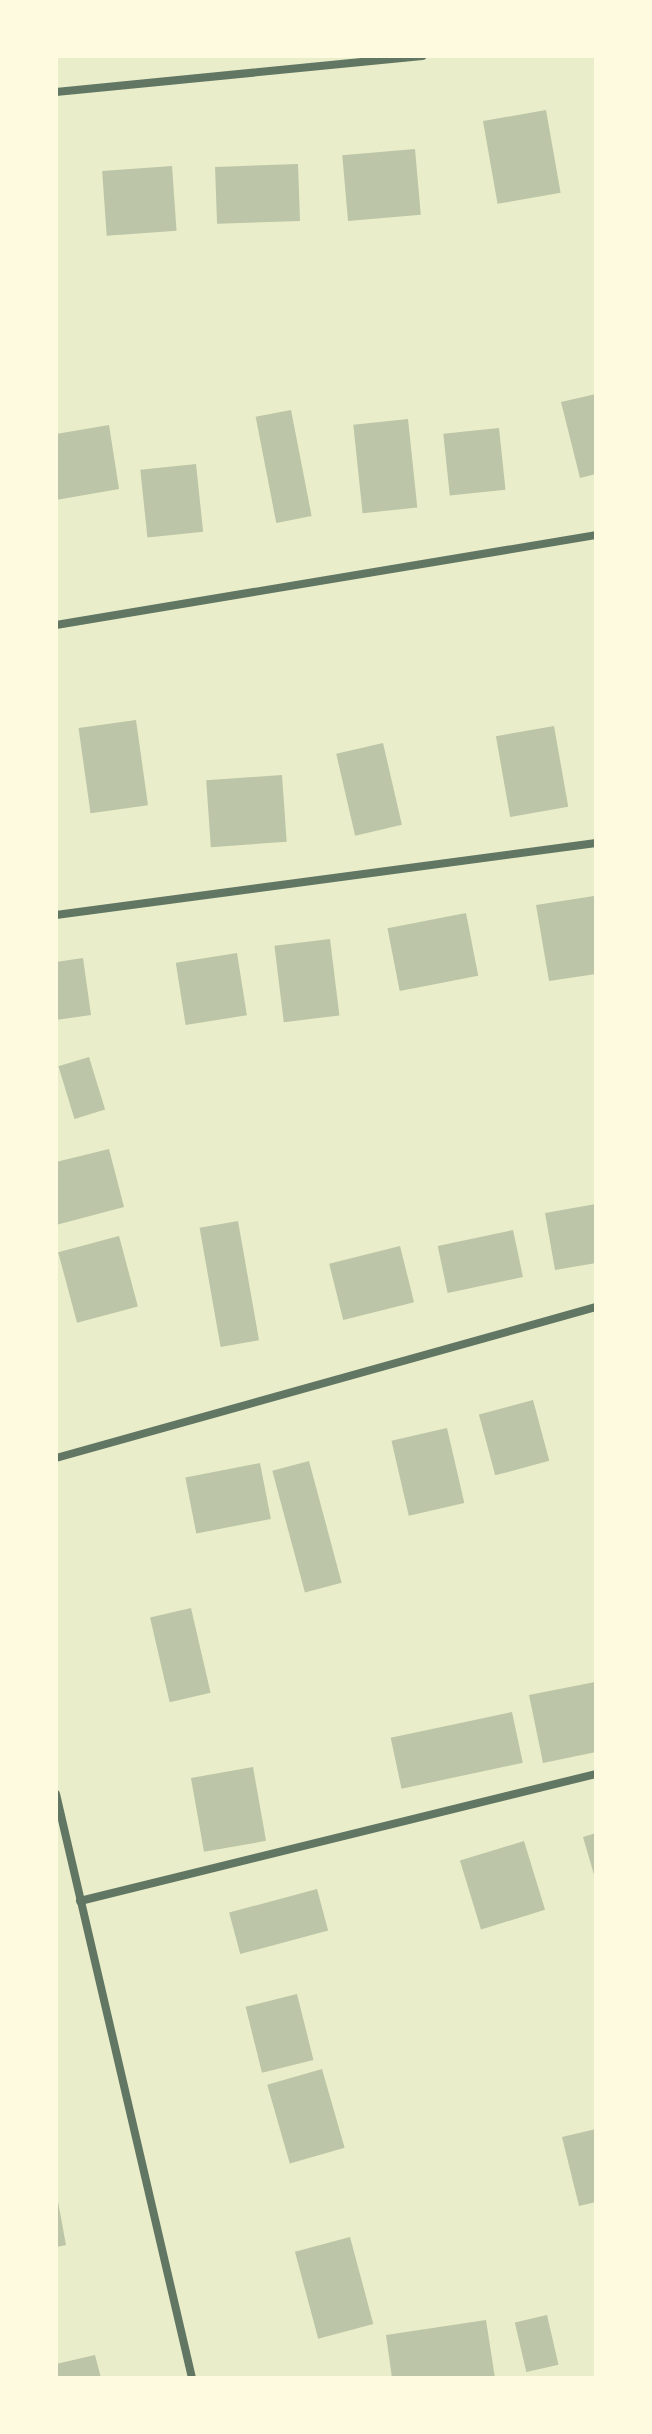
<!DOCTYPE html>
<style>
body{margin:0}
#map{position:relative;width:652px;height:2434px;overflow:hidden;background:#e9edc9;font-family:Arial,sans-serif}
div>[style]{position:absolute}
.building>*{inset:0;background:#bcc5a7;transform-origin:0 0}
.minor>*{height:8px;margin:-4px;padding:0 4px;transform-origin:4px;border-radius:4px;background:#617663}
span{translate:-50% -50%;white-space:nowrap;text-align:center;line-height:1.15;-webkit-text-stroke:6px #fefae0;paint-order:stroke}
.frame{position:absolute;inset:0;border:58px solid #fefae0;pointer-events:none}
</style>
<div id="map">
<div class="building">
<i style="left:546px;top:110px;width:84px;height:64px;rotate:80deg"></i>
<i style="left:415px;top:149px;width:66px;height:73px;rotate:85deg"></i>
<i style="left:298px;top:164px;width:57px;height:83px;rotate:88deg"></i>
<i style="left:172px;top:166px;width:65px;height:70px;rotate:86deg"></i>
<i style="clip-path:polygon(596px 394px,596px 474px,580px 478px,561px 402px)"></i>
<i style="left:291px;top:410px;width:108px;height:36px;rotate:79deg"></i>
<i style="left:408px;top:419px;width:89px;height:55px;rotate:84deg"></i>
<i style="clip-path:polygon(109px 425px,119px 489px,56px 500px,56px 434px)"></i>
<i style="left:499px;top:428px;width:62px;height:56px;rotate:84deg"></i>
<i style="left:196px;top:464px;width:68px;height:56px;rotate:84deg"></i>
<i style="left:136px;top:720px;width:86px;height:58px;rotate:82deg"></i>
<i style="left:554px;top:726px;width:82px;height:59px;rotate:80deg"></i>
<i style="left:383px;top:743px;width:84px;height:48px;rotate:77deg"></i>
<i style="left:282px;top:775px;width:67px;height:76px;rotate:86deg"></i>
<i style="clip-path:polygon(594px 896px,596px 974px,549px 981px,536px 905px)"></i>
<i style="left:466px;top:913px;width:64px;height:80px;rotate:79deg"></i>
<i style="left:330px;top:939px;width:77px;height:56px;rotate:83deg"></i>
<i style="left:237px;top:953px;width:63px;height:62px;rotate:81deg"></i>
<i style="clip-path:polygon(83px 958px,91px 1015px,56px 1020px,56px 962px)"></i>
<i style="left:89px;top:1057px;width:55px;height:32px;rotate:73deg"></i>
<i style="clip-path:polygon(109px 1149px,124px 1207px,56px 1225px,56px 1162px)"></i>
<i style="clip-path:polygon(596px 1204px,596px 1263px,555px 1270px,545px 1213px)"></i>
<i style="left:238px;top:1221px;width:121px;height:39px;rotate:80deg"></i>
<i style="left:513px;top:1230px;width:48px;height:77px;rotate:78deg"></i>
<i style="left:119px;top:1236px;width:73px;height:63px;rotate:75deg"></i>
<i style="left:400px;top:1246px;width:58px;height:73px;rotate:76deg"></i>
<i style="left:533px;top:1400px;width:63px;height:56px;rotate:75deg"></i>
<i style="left:447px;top:1428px;width:77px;height:57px;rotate:77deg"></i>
<i style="left:309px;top:1461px;width:126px;height:38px;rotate:75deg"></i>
<i style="left:260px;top:1463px;width:57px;height:76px;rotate:79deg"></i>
<i style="left:191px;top:1608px;width:87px;height:42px;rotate:77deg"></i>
<i style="clip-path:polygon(595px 1682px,596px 1752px,543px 1763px,529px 1695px)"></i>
<i style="left:512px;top:1712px;width:52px;height:124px;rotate:78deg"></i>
<i style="left:253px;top:1767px;width:75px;height:63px;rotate:80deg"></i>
<i style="clip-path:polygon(596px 1833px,596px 1878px,595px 1878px,583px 1837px)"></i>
<i style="left:524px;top:1841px;width:72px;height:67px;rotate:73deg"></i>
<i style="left:317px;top:1889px;width:43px;height:91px;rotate:75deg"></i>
<i style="left:297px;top:1994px;width:68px;height:53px;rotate:76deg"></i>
<i style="left:322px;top:2069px;width:82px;height:57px;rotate:74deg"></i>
<i style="clip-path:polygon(596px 2129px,596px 2202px,579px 2206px,562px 2137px)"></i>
<i style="clip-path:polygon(56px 2191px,66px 2245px,56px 2247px)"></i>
<i style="left:350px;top:2237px;width:90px;height:57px;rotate:75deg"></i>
<i style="left:547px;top:2315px;width:51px;height:33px;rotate:77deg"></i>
<i style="clip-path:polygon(486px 2320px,495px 2378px,392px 2378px,386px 2335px)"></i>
<i style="clip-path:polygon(95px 2355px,101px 2378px,56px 2378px,56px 2364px)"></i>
</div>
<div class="minor">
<i style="left:56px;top:92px;width:368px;rotate:-5.6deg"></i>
<i style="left:56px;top:625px;width:547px;rotate:-9.46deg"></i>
<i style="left:56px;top:915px;width:545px;rotate:-7.59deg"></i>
<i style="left:56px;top:1458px;width:561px;rotate:-15.62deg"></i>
<i style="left:56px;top:1794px;width:600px;rotate:76.89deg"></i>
<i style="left:80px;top:1901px;width:531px;rotate:-13.83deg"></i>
</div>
<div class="frame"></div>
</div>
